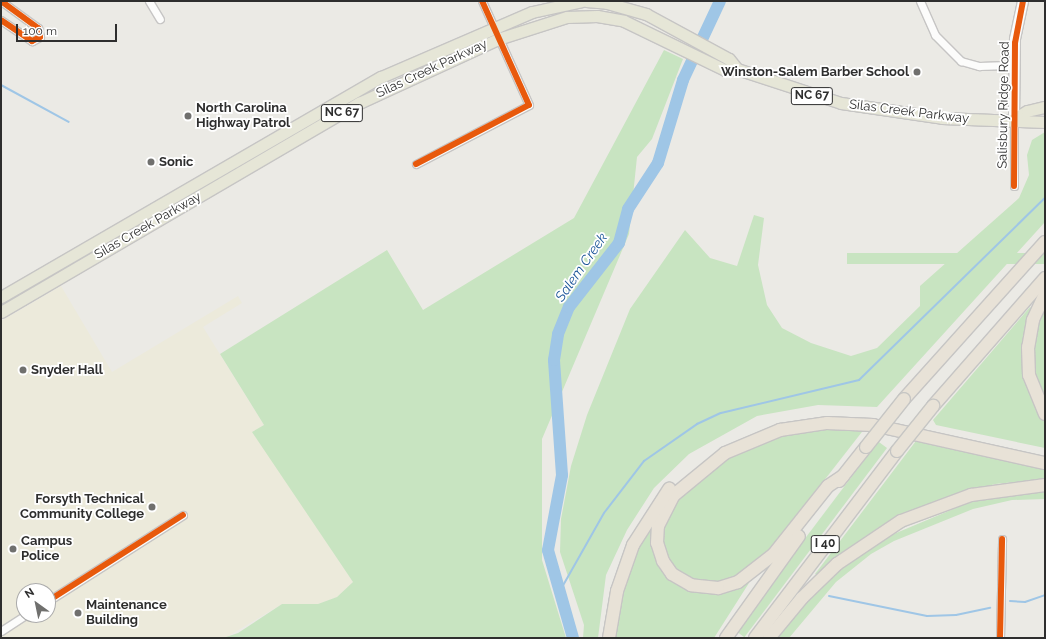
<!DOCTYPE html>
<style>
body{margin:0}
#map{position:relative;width:1046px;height:639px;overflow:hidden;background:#ebeae5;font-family:Raleway,sans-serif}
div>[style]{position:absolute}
.education>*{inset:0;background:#eceadb}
.green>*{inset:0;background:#c8e4c1;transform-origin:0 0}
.stream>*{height:2px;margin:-1px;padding:0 1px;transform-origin:1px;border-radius:1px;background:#9fc6e6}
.river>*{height:12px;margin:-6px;padding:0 6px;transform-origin:6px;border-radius:6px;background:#9fc6e6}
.roads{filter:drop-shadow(1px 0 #c6c5c4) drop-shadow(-1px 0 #c6c5c4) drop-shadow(0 1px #c6c5c4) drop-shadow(0 -1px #c6c5c4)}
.street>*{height:7px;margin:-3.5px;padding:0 3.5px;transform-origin:3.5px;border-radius:3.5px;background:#fcfcfb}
.secondary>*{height:10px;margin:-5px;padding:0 5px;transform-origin:5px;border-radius:5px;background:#fcfcfb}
.primary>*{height:11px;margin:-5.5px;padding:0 5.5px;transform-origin:5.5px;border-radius:5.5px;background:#e6e6d7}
.highway>*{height:12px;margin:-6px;padding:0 6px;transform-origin:6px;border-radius:6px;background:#e8e2d7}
.bridges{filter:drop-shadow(1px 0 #c6c6c4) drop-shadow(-1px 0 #c6c6c4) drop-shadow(0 1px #c6c6c4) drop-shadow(0 -1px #c6c6c4)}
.highway-bridge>*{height:12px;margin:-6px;padding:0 6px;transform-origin:6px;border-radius:6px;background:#e8e2d7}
.cycleway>*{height:6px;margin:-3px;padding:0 3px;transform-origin:3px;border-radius:3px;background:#e8590c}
.dots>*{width:11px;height:11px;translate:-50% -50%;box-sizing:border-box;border:2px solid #fff;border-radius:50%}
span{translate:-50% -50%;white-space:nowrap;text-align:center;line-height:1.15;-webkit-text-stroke:3.5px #fff;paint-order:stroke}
.shield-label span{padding:1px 3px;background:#fff;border:1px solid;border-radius:3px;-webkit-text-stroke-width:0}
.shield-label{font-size:12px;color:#2e2e2e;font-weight:700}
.street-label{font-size:13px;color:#2e2e2e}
.poi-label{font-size:13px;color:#2e2e2e;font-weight:700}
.right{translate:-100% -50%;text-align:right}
.left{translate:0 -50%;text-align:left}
.water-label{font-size:14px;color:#195497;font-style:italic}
.frame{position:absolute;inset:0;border:2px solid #2e2e2e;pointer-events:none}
.north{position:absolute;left:16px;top:583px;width:40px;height:40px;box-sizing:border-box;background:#fff;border:1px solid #ababab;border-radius:50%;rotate:327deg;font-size:11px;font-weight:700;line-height:16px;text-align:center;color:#2e2e2e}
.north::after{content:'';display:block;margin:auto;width:14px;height:18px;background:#70706e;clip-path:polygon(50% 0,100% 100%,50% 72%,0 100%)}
.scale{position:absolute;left:16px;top:24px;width:101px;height:18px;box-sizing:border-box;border:2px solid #2e2e2e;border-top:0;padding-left:5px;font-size:12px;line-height:14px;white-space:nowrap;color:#2e2e2e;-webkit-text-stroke:3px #fff;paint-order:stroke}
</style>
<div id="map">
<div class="education">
<i style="clip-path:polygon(evenodd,61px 286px,112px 372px,238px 296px,242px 303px,203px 327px,264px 425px,253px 432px,353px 582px,337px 597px,318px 604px,282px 604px,225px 638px,1px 638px,1px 321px,61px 286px,24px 591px,48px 591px,48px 615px,24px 615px,24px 591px)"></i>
</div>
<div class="green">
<i style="clip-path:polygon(664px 50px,683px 59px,652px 139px,637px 157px,629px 234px,542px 439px,542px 560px,566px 638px,223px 638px,238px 633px,282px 604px,318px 604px,337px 597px,353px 582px,252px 432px,264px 425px,220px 354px,387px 250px,423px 310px,574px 218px)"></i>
<i style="clip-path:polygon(1045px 132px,1045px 222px,877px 407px,818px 405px,757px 416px,689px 454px,654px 488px,627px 530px,606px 575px,598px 638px,583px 638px,584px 625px,560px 552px,561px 519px,571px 466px,587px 415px,630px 309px,685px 230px,710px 258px,737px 266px,754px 215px,764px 218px,758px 265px,767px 305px,782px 328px,811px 343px,851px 356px,877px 348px,920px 306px,920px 286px,1019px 198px,1029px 175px,1027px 155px,1032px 140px)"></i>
<i style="left:1045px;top:253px;width:11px;height:198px;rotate:90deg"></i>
<i style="clip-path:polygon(1045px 301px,1045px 405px,1035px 376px,1032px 351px)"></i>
<i style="clip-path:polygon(1030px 307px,1034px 310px,1026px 336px,1045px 419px,1045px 448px,936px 425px,933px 420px)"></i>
<i style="clip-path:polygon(865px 428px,759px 564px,726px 583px,698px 583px,672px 567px,662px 542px,663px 523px,681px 496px,729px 455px,799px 429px)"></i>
<i style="clip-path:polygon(919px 437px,1045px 466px,1045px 479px,995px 484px,934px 502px,911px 512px,818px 575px,815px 574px)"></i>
<i style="left:887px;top:448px;width:237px;height:11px;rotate:127deg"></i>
<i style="clip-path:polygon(1045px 492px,1045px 499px,1012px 500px,973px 509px,894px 541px,871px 554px,836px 582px,789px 638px,777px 638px,811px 596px,840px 569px,889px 536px,970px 502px)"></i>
<i style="clip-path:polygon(651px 524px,655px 526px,672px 577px,734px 587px,749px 583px,714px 638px,613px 638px,630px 561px)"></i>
</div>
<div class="stream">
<i style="left:1px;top:85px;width:77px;rotate:28.6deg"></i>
<i style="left:561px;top:589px;width:87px;rotate:-60.5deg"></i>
<i style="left:604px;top:513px;width:66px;rotate:-52.4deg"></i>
<i style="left:644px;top:461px;width:65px;rotate:-34.9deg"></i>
<i style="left:697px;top:424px;width:26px;rotate:-25deg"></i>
<i style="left:721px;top:413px;width:142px;rotate:-13.4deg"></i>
<i style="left:859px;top:380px;width:260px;rotate:-44.4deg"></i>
<i style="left:829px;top:596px;width:100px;rotate:11.5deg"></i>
<i style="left:927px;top:616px;width:29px;rotate:-2deg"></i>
<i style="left:956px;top:615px;width:35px;rotate:-12deg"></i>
<i style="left:1010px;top:601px;width:15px;rotate:4deg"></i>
<i style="left:1025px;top:602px;width:21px;rotate:-19deg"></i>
</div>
<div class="river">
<i style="left:573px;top:638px;width:91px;rotate:-105.9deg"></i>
<i style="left:548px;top:550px;width:76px;rotate:-79.4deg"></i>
<i style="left:562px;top:475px;width:115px;rotate:-94deg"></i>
<i style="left:554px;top:360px;width:26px;rotate:-81deg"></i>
<i style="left:558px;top:334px;width:29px;rotate:-68deg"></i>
<i style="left:569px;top:307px;width:81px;rotate:-52deg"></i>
<i style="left:619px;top:243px;width:35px;rotate:-75deg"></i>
<i style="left:628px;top:209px;width:55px;rotate:-56.9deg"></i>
<i style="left:658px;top:163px;width:87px;rotate:-73.2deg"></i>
<i style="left:683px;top:80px;width:87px;rotate:-64.9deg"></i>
</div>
<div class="roads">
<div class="street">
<i style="left:1px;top:1px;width:46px;rotate:36.1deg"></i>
<i style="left:38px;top:28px;width:9px;rotate:77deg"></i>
<i style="left:40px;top:37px;width:9px;rotate:153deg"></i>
<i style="left:32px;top:41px;width:37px;rotate:-146deg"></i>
<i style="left:149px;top:1px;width:21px;rotate:59deg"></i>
<i style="left:920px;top:1px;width:37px;rotate:66deg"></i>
<i style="left:935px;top:35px;width:37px;rotate:45deg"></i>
<i style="left:961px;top:61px;width:19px;rotate:16deg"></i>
<i style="left:979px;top:66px;width:36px;rotate:-2deg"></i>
<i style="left:1014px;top:119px;width:67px;rotate:90deg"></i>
<i style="left:416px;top:164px;width:127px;rotate:-27.6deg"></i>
<i style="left:529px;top:105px;width:114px;rotate:-114.3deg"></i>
<i style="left:48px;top:601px;width:160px;rotate:-32.5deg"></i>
<i style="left:1px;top:631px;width:30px;rotate:-33deg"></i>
<i style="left:1000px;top:638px;width:99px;rotate:-88.8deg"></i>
</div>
<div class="secondary">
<i style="left:1014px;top:119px;width:80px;rotate:-89.3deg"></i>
<i style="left:1015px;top:39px;width:39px;rotate:-78deg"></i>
</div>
<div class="primary">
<i style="left:586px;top:1px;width:21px;rotate:5deg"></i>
<i style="left:607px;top:3px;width:41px;rotate:15.8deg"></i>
<i style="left:646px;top:14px;width:94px;rotate:28.5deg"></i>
<i style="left:729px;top:59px;width:13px;rotate:51deg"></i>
<i style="left:1014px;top:119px;width:15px;rotate:-32deg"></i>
<i style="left:1027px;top:111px;width:18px;rotate:-13deg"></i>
<i style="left:1px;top:297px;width:439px;rotate:-30.1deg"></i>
<i style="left:381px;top:77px;width:164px;rotate:-23.3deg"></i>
<i style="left:532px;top:12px;width:51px;rotate:-12.4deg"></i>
<i style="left:1px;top:312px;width:415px;rotate:-30.3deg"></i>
<i style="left:359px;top:103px;width:153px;rotate:-24.7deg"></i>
<i style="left:498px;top:39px;width:72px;rotate:-17.7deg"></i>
<i style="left:567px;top:17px;width:30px;rotate:-2deg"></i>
<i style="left:597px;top:16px;width:27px;rotate:10deg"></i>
<i style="left:624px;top:21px;width:112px;rotate:25.9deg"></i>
<i style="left:725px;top:70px;width:12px;rotate:-5deg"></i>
<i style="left:737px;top:69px;width:109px;rotate:18.1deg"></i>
<i style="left:841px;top:103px;width:102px;rotate:8.4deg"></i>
<i style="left:942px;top:118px;width:103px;rotate:2.2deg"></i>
</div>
<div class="highway">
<i style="left:1045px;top:294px;width:29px;rotate:115deg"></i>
<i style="left:1033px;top:320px;width:27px;rotate:100deg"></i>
<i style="left:1028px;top:347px;width:28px;rotate:88deg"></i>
<i style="left:1029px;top:375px;width:42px;rotate:67.7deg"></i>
<i style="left:904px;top:399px;width:211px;rotate:-48.1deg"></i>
<i style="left:933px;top:406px;width:170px;rotate:-48.8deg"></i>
<i style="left:843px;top:476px;width:18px;rotate:146deg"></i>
<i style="left:828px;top:486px;width:87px;rotate:128.5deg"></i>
<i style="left:774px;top:554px;width:46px;rotate:142.1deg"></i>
<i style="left:738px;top:582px;width:21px;rotate:163deg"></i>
<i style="left:718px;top:588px;width:27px;rotate:-174deg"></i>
<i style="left:691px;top:585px;width:22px;rotate:-150deg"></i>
<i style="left:672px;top:574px;width:16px;rotate:-125deg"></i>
<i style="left:663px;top:561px;width:19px;rotate:-108deg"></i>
<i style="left:657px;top:543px;width:17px;rotate:-87deg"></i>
<i style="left:658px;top:526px;width:35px;rotate:-63deg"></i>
<i style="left:674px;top:495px;width:66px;rotate:-39.5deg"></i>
<i style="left:725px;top:453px;width:60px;rotate:-22.7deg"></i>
<i style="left:780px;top:430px;width:48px;rotate:-8.5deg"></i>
<i style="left:827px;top:423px;width:46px;rotate:2.5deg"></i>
<i style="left:873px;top:425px;width:176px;rotate:12.5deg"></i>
<i style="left:839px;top:481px;width:43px;rotate:-51.5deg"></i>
<i style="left:609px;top:638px;width:48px;rotate:-80.3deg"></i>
<i style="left:617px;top:591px;width:49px;rotate:-70.8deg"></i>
<i style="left:633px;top:545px;width:67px;rotate:-57.3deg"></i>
<i style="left:726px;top:638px;width:125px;rotate:-54.4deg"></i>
<i style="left:755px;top:638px;width:235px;rotate:-52.8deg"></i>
<i style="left:769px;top:638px;width:52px;rotate:-50.5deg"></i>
<i style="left:802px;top:598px;width:49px;rotate:-44.2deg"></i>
<i style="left:837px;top:564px;width:77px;rotate:-33.9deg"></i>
<i style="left:901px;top:521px;width:75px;rotate:-20.4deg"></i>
<i style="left:971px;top:495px;width:75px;rotate:-7.7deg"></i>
</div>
</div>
<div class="bridges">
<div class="highway-bridge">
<i style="left:866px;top:447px;width:61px;rotate:-51.6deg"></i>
<i style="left:897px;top:451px;width:58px;rotate:-51.3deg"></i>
</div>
</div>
<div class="cycleway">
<i style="left:1px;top:1px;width:46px;rotate:36.1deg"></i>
<i style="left:38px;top:28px;width:9px;rotate:77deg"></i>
<i style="left:40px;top:37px;width:9px;rotate:153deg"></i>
<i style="left:32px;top:41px;width:37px;rotate:-146deg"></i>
<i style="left:416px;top:164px;width:127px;rotate:-27.6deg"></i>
<i style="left:529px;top:105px;width:114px;rotate:-114.3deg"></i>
<i style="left:1014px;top:186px;width:143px;rotate:-89.6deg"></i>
<i style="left:1015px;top:43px;width:43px;rotate:-79.2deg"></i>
<i style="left:48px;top:601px;width:160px;rotate:-32.5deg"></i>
<i style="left:1000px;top:638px;width:99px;rotate:-88.8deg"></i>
</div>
<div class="dots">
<i style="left:917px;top:72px;background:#70706e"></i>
<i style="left:188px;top:116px;background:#70706e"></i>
<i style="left:151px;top:162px;background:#70706e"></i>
<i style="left:23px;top:370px;background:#70706e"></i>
<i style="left:152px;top:507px;background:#70706e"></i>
<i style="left:13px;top:549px;background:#70706e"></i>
<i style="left:78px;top:613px;background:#70706e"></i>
</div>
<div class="shield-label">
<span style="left:812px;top:96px">NC 67</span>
<span style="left:342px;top:113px">NC 67</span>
<span style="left:825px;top:544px">I 40</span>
</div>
<div class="street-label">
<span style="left:432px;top:69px;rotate:-25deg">Silas Creek Parkway</span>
<span style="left:1004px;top:105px;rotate:-89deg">Salisbury Ridge Road</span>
<span style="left:909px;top:112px;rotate:7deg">Silas Creek Parkway</span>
<span style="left:148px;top:226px;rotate:-30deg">Silas Creek Parkway</span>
</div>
<div class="poi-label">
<span class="right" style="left:909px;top:72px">Winston-Salem Barber School</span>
<span class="left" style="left:196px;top:116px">North Carolina<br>Highway Patrol</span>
<span class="left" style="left:159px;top:162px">Sonic</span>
<span class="left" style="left:31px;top:370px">Snyder Hall</span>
<span class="right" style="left:144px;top:507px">Forsyth Technical<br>Community College</span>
<span class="left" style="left:21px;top:549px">Campus<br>Police</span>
<span class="left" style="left:86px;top:613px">Maintenance<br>Building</span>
</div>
<div class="water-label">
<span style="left:581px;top:267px;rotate:-55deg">Salem Creek</span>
</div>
<div class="frame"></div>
<div class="north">N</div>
<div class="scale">100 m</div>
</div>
